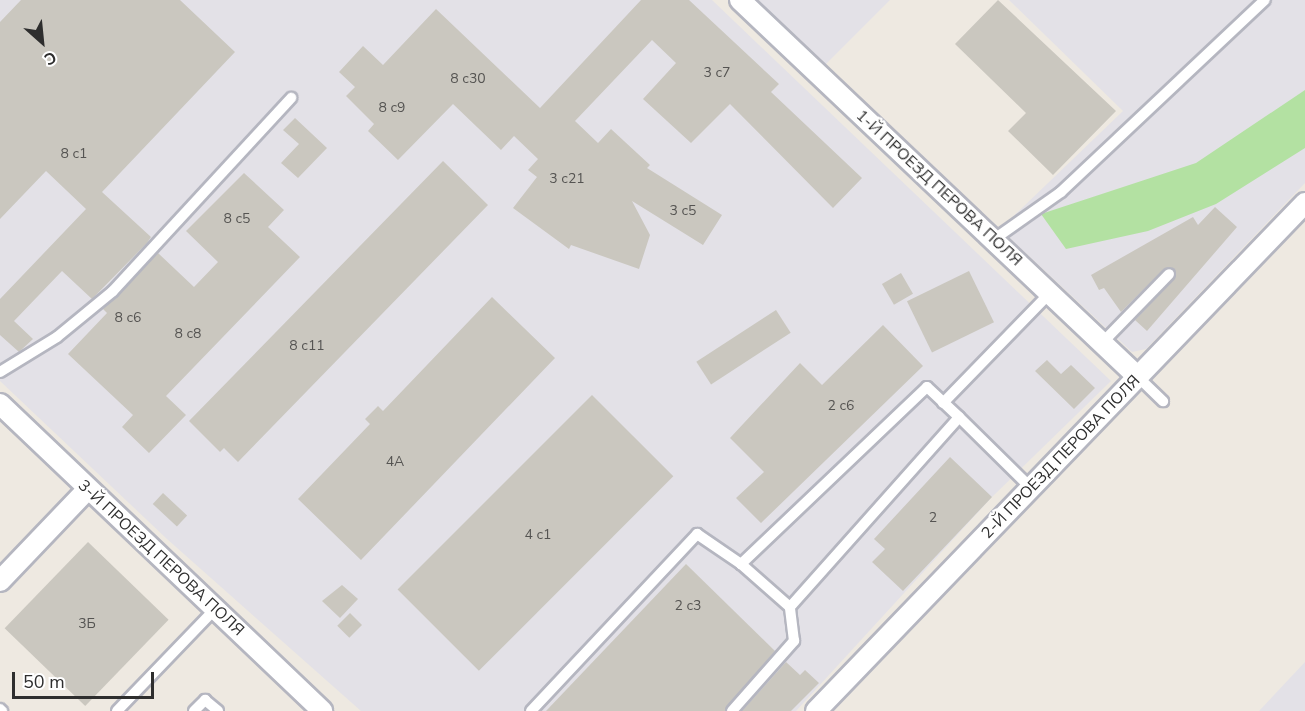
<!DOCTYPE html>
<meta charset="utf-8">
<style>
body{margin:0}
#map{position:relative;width:1305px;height:711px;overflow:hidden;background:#eee9e1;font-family:"Nunito Sans",sans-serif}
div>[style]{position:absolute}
.industrial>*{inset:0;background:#e3e1e7}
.green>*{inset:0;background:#b3e1a2}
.building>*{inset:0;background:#cac7bf;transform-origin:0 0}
.roads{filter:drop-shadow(2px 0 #b5b6c0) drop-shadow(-2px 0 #b5b6c0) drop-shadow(0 2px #b5b6c0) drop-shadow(0 -2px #b5b6c0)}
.service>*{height:10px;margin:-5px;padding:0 5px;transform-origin:5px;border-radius:5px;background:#fff}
.minor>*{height:20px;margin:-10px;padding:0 10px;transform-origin:10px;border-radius:10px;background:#fff}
span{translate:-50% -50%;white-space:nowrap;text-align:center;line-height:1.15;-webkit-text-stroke:4.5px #fff;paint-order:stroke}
.number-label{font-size:14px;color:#555452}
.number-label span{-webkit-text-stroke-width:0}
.street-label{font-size:16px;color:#2e2e2e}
.north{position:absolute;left:12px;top:12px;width:60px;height:60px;-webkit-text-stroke:4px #fff;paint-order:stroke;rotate:153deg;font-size:16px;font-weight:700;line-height:24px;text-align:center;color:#2e2e2e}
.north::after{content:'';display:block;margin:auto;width:21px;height:27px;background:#2e2e2e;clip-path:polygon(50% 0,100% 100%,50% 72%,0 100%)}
.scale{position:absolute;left:12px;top:672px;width:142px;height:27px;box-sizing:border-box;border:3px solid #2e2e2e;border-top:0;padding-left:8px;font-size:18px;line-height:21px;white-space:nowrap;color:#2e2e2e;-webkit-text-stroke:4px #fff;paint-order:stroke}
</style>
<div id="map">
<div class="industrial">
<i style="clip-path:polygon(0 0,712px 0,1111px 381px,992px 497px,796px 711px,361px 711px,167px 539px,0 381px)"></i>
<i style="clip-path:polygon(757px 0,890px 0,825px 65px)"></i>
<i style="clip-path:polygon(1009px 0,1305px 0,1305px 183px,1146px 349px,1132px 352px,1000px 229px,1123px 111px)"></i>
<i style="clip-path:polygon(1305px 662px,1305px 711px,1259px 711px)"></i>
</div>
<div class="green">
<i style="clip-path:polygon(1305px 90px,1305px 148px,1216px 204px,1148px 231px,1066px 249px,1041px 214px,1196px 163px)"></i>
</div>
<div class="building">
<i style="clip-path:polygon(21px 0,180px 0,235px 52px,102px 192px,151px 237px,147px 243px,92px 299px,62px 271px,14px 321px,33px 339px,19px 352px,0 335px,0 299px,86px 209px,46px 171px,0 219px,0 22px)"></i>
<i style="clip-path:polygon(641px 0,689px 0,779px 84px,771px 92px,862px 178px,833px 208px,730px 104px,691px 143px,643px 99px,676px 63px,652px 40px,575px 121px,598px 143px,611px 129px,650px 165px,647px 168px,722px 215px,703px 245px,632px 201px,650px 235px,639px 269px,571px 245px,569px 249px,513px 208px,537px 177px,528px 170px,538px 159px,514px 136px,501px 150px,453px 104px,398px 160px,368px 131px,374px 124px,346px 96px,355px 87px,339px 72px,363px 46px,383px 65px,436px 9px,540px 108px)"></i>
<i style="clip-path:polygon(998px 0,1116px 111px,1053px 175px,1008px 131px,1026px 113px,955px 44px)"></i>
<i style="clip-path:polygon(295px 118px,327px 148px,298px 178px,281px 163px,299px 144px,283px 130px)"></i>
<i style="clip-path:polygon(443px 161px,488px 205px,238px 462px,224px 448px,220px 452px,189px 421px)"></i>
<i style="clip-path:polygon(244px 173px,284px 210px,268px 227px,300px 257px,166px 396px,186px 415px,149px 453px,122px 427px,133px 415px,68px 354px,107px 313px,103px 309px,158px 253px,194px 287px,218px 262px,186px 231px)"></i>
<i style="clip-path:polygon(1215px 207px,1237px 227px,1147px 331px,1135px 320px,1174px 279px,1174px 268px,1164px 269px,1121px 312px,1104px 288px,1099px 290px,1091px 275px,1193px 217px,1198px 225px)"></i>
<i style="left:969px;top:271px;width:57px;height:69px;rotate:64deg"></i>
<i style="left:901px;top:273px;width:24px;height:22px;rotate:60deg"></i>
<i style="clip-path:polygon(492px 297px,555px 358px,361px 560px,298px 499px,370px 424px,365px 419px,378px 406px,383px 411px)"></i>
<i style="left:776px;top:310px;width:27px;height:95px;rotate:57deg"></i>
<i style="clip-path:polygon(883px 325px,923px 366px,761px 523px,736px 498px,764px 472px,730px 438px,800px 363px,822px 385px)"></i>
<i style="clip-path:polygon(1047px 360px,1061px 374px,1071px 365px,1095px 388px,1074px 409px,1035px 371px)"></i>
<i style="left:592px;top:395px;width:115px;height:275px;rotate:45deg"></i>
<i style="clip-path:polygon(950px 457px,992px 497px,903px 591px,872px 562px,885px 549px,874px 539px)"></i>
<i style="left:163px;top:493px;width:33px;height:15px;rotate:43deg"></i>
<i style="left:88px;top:542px;width:112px;height:120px;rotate:44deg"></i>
<i style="clip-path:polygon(686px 564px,775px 651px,725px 711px,546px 711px)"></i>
<i style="clip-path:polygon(342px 585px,358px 599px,340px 618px,322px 601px)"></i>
<i style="left:350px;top:613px;width:17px;height:18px;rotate:45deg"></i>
<i style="clip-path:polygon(786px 662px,800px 675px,805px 670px,819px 683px,791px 711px,742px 711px)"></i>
</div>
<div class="roads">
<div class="service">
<i style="left:993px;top:240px;width:83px;rotate:-35.2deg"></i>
<i style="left:1061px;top:192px;width:280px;rotate:-43.3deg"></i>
<i style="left:1102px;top:343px;width:96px;rotate:-45.8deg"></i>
<i style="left:0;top:372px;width:67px;rotate:-31.6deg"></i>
<i style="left:57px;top:337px;width:72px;rotate:-39.4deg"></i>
<i style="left:113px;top:291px;width:263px;rotate:-47.3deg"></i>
<i style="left:1138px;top:377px;width:35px;rotate:44deg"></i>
<i style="left:943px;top:403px;width:153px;rotate:-45.8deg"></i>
<i style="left:959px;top:417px;width:44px;rotate:-136.8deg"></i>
<i style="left:927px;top:387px;width:257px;rotate:136.4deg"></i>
<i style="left:741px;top:564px;width:65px;rotate:41.3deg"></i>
<i style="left:790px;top:607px;width:254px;rotate:-48.3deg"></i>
<i style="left:959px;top:417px;width:101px;rotate:44.6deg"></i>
<i style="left:0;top:709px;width:3px;rotate:45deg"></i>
<i style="left:117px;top:711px;width:141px;rotate:-46.1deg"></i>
<i style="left:194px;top:711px;width:16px;rotate:-45deg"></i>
<i style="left:205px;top:700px;width:17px;rotate:40deg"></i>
<i style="left:531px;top:711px;width:243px;rotate:-46.8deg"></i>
<i style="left:697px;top:534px;width:53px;rotate:34.3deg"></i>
<i style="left:732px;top:711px;width:94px;rotate:-48.5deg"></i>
<i style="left:794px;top:641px;width:34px;rotate:-97deg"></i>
</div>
<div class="minor">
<i style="left:740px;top:0;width:548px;rotate:43.45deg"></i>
<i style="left:0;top:404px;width:445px;rotate:43.6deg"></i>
<i style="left:0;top:581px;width:127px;rotate:-46.3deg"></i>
<i style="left:816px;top:711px;width:705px;rotate:-46.09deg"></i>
</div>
</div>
<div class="number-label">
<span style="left:717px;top:73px">3 с7</span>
<span style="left:468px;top:79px">8 с30</span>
<span style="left:392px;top:108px">8 с9</span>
<span style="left:74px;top:154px">8 с1</span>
<span style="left:567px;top:179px">3 с21</span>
<span style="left:683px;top:211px">3 с5</span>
<span style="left:237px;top:219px">8 с5</span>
<span style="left:128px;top:318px">8 с6</span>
<span style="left:188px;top:334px">8 с8</span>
<span style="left:307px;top:346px">8 с11</span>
<span style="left:841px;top:406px">2 с6</span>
<span style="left:395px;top:462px">4А</span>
<span style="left:933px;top:518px">2</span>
<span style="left:538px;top:535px">4 с1</span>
<span style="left:688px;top:606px">2 с3</span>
<span style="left:87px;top:624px">3Б</span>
</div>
<div class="street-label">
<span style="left:939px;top:188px;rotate:43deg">1-Й ПРОЕЗД ПЕРОВА ПОЛЯ</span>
<span style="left:1061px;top:457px;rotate:-46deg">2-Й ПРОЕЗД ПЕРОВА ПОЛЯ</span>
<span style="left:161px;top:558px;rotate:43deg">3-Й ПРОЕЗД ПЕРОВА ПОЛЯ</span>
</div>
<div class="north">С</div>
<div class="scale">50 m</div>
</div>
